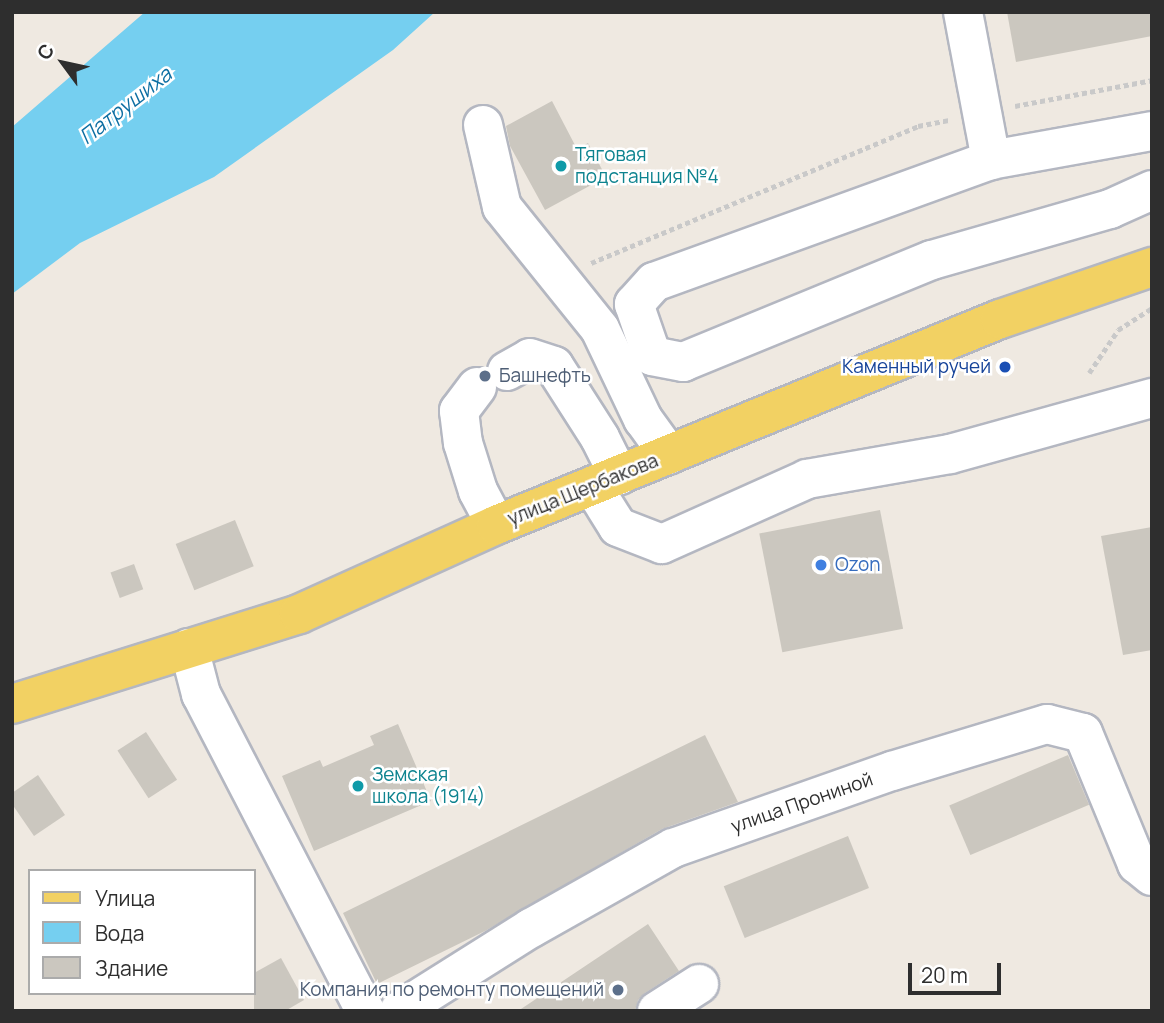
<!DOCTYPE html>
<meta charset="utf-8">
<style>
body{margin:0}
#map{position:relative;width:1164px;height:1023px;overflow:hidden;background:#efe9e1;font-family:Manrope,sans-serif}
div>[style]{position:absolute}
.water>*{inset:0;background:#75cff0}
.building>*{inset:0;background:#cbc7bf;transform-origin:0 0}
.path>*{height:4.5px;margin-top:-2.25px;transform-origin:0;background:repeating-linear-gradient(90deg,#c9c9c9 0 5px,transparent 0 8.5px)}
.roads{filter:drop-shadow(2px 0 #b4b7c1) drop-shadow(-2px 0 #b4b7c1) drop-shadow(0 2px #b4b7c1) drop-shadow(0 -2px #b4b7c1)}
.minor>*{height:38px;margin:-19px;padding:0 19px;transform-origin:19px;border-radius:19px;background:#fff}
.major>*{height:38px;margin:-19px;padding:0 19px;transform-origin:19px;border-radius:19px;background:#f2d163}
.dots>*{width:19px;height:19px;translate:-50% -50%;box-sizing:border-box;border:4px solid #fff;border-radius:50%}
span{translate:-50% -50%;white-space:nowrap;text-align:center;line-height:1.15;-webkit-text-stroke:5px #fff;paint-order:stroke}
.culture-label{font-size:19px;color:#0d838f}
.left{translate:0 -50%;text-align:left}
.transit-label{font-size:19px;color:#164399}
.right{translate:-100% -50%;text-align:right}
.service-label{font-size:19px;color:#4e5e75}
.street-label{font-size:19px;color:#2e2e2e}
.shop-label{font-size:19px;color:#366cbe}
.water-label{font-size:21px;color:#0d6fa3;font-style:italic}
.frame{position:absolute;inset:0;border:14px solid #2e2e2e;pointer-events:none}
.legend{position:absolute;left:28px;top:869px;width:228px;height:126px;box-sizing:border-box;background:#fff;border:2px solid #ababab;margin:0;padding:9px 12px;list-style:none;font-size:21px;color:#2e2e2e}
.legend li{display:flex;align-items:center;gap:14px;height:35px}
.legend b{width:35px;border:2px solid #ababab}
.north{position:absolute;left:28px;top:28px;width:70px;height:70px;-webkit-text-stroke:5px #fff;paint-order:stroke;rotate:303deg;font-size:19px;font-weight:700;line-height:28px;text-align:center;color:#2e2e2e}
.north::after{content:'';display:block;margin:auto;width:24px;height:32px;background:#2e2e2e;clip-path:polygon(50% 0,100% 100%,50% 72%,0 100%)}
.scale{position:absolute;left:908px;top:963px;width:93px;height:32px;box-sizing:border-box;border:4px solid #2e2e2e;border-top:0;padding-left:9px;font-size:21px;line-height:24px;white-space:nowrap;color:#2e2e2e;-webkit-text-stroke:5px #fff;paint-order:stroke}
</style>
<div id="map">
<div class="water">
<i style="clip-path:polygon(145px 12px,435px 12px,393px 50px,214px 177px,80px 243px,12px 294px,12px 127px)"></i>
</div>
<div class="building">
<i style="clip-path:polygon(1007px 12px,1152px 12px,1152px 36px,1016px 62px)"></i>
<i style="clip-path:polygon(552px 101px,577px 149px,588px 143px,606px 177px,545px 210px,510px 146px,506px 126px)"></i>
<i style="left:880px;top:510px;width:121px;height:123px;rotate:79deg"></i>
<i style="left:235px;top:520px;width:50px;height:64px;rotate:68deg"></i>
<i style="clip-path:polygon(1152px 527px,1152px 650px,1123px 655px,1101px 536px)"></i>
<i style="left:134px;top:564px;width:27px;height:25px;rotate:70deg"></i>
<i style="clip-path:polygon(398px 724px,431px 801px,314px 851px,282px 776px,320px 760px,323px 767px,374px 745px,370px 736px)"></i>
<i style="left:146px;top:732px;width:57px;height:34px;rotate:57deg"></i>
<i style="clip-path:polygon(705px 735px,738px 802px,662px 829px,485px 931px,377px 984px,343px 913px)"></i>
<i style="left:1068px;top:755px;width:54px;height:129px;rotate:67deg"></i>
<i style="clip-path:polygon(38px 775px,65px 815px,34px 836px,12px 804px,12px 793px)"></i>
<i style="left:848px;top:836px;width:56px;height:134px;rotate:68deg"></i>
<i style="clip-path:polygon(648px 924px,679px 971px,645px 993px,638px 1000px,635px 1011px,518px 1011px)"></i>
<i style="clip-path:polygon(281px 958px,304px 1000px,285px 1011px,254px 1011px,254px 973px)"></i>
</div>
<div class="path">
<i style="left:1015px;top:106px;width:139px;rotate:-10.7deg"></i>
<i style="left:591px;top:263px;width:355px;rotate:-22.7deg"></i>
<i style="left:918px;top:126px;width:31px;rotate:-11deg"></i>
<i style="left:1089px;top:373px;width:52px;rotate:-56deg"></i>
<i style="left:1118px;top:330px;width:40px;rotate:-32.9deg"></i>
</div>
<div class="roads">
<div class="minor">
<i style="left:963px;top:12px;width:151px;rotate:79.3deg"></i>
<i style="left:483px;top:125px;width:84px;rotate:77deg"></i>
<i style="left:502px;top:207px;width:156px;rotate:51.2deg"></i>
<i style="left:600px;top:329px;width:100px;rotate:64.5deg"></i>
<i style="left:643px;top:419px;width:44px;rotate:54.2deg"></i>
<i style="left:1152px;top:131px;width:164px;rotate:169.8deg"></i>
<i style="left:991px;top:160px;width:358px;rotate:160.1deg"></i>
<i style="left:654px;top:282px;width:30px;rotate:132deg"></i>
<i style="left:634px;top:304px;width:55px;rotate:70.9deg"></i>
<i style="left:652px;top:356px;width:32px;rotate:11deg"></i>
<i style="left:683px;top:362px;width:269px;rotate:-22.3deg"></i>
<i style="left:932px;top:260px;width:185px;rotate:-16deg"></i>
<i style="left:1110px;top:209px;width:46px;rotate:-24.3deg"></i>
<i style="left:507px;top:371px;width:26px;rotate:-29deg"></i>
<i style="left:530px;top:358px;width:25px;rotate:18deg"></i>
<i style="left:554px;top:366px;width:85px;rotate:57.4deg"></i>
<i style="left:600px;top:438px;width:42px;rotate:63.4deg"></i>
<i style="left:477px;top:387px;width:30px;rotate:127deg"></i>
<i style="left:459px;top:411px;width:32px;rotate:83deg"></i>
<i style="left:463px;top:443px;width:50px;rotate:72.6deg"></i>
<i style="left:478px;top:491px;width:38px;rotate:62deg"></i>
<i style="left:593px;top:487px;width:47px;rotate:58deg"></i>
<i style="left:618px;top:527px;width:47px;rotate:21.1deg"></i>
<i style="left:662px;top:544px;width:159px;rotate:-24.1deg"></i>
<i style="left:807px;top:479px;width:145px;rotate:-9.9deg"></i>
<i style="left:950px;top:454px;width:210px;rotate:-15.5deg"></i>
<i style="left:189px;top:648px;width:48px;rotate:75.4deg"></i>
<i style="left:201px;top:694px;width:357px;rotate:62.6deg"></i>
<i style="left:399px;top:1011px;width:156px;rotate:-32.2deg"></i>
<i style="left:531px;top:928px;width:163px;rotate:-29.4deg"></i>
<i style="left:673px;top:848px;width:232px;rotate:-19.4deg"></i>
<i style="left:892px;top:771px;width:162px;rotate:-16.9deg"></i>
<i style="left:1047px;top:724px;width:37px;rotate:14deg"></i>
<i style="left:1083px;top:733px;width:142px;rotate:67.6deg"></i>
<i style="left:1137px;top:864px;width:19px;rotate:39deg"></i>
<i style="left:657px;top:1011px;width:50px;rotate:-32.7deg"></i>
</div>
<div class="major">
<i style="left:12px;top:704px;width:301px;rotate:-17.4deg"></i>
<i style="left:299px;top:614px;width:216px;rotate:-24.3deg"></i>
<i style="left:496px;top:525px;width:544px;rotate:-22.23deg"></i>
<i style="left:1000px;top:319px;width:161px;rotate:-18.9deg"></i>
</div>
</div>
<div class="dots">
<i style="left:561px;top:166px;background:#0f9aa8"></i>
<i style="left:1005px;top:367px;background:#1a4fb4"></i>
<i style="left:485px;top:376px;background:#5c6f8a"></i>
<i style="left:821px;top:565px;background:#3f7fe0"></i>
<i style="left:358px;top:786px;background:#0f9aa8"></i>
<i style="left:618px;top:990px;background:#5c6f8a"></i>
</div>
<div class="culture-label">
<span class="left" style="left:575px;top:166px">Тяговая<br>подстанция №4</span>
<span class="left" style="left:372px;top:786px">Земская<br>школа (1914)</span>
</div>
<div class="transit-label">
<span class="right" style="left:991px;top:367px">Каменный ручей</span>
</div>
<div class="service-label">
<span class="left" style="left:499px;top:376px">Башнефть</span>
<span class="right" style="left:604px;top:990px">Компания по ремонту помещений</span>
</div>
<div class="street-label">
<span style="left:583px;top:490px;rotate:-22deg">улица Щербакова</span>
<span style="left:802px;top:803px;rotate:-19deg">улица Прониной</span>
</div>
<div class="shop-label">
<span class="left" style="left:835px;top:565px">Ozon</span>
</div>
<div class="water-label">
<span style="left:125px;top:105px;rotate:-38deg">Патрушиха</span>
</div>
<div class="frame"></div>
<ul class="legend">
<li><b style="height:9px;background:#f2d163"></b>Улица</li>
<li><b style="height:19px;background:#75cff0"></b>Вода</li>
<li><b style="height:19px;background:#cbc7bf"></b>Здание</li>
</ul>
<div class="north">С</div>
<div class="scale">20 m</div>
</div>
